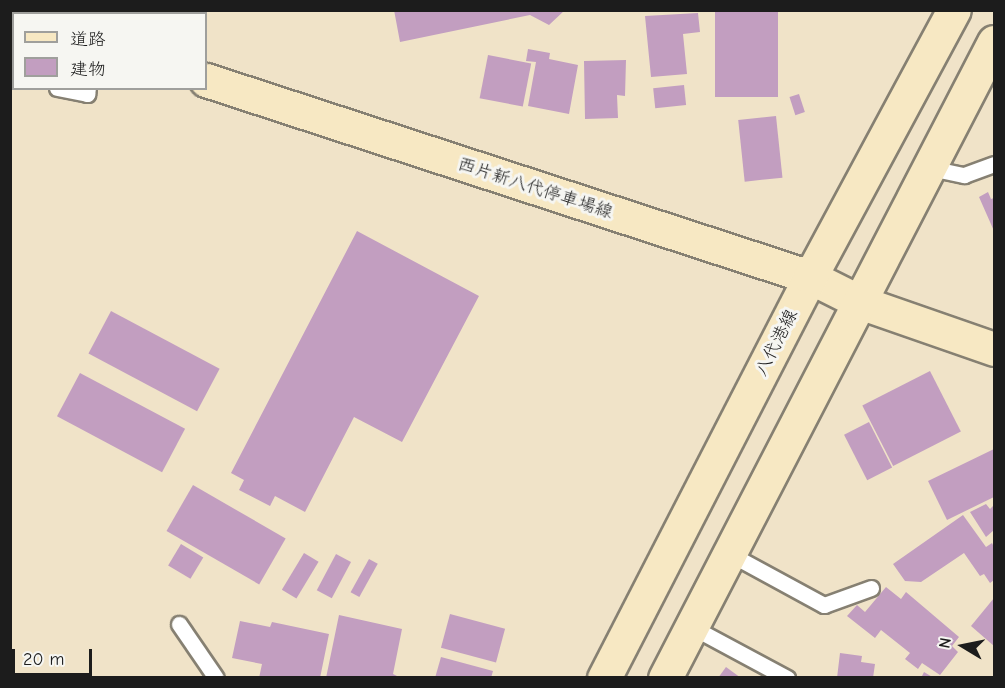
<!DOCTYPE html>
<meta charset="utf-8">
<style>
body{margin:0}
#map{position:relative;width:1005px;height:688px;overflow:hidden;background:#f0e3c8;font-family:"Comic Neue","Klee One",sans-serif}
div>[style]{position:absolute}
.building>*{inset:0;background:#c29ec0;transform-origin:0 0}
.roads{filter:drop-shadow(2px 0 #868072) drop-shadow(-2px 0 #868072) drop-shadow(0 2px #868072) drop-shadow(0 -2px #868072)}
.lane>*{height:15px;margin:-7.5px;padding:0 7.5px;transform-origin:7.5px;border-radius:7.5px;background:#fff}
.secondary>*{height:33px;margin:-16.5px;padding:0 16.5px;transform-origin:16.5px;border-radius:16.5px;background:#f7e8c3}
span{translate:-50% -50%;white-space:nowrap;text-align:center;line-height:1.15;-webkit-text-stroke:6px #f6f6f2;paint-order:stroke}
.street-label{font-size:18px;color:#1c1c1c}
.frame{position:absolute;inset:0;border:12px solid #1c1c1c;pointer-events:none}
.legend{position:absolute;left:12px;top:12px;width:195px;height:78px;box-sizing:border-box;background:#f6f6f2;border:2px solid #9f9f9c;margin:0;padding:8px 10px;list-style:none;font-size:18px;color:#1c1c1c}
.legend li{display:flex;align-items:center;gap:12px;height:30px}
.legend b{width:30px;border:2px solid #9f9f9c}
.north{position:absolute;left:933px;top:616px;width:60px;height:60px;-webkit-text-stroke:4px #f6f6f2;paint-order:stroke;rotate:280deg;font-size:16px;font-weight:700;line-height:24px;text-align:center;color:#1c1c1c}
.north::after{content:'';display:block;margin:auto;width:21px;height:27px;background:#1c1c1c;clip-path:polygon(50% 0,100% 100%,50% 72%,0 100%)}
.scale{position:absolute;left:12px;top:649px;width:80px;height:27px;box-sizing:border-box;border:3px solid #1c1c1c;border-top:0;padding-left:8px;font-size:18px;line-height:21px;white-space:nowrap;color:#1c1c1c;-webkit-text-stroke:4px #f6f6f2;paint-order:stroke}
</style>
<div id="map">
<div class="building">
<i style="clip-path:polygon(394px 10px,565px 10px,549px 25px,530px 15px,400px 42px)"></i>
<i style="left:715px;top:10px;width:63px;height:87px"></i>
<i style="clip-path:polygon(698px 13px,700px 32px,683px 34px,687px 74px,651px 77px,645px 16px)"></i>
<i style="clip-path:polygon(528px 49px,550px 53px,549px 59px,578px 65px,569px 114px,528px 106px,536px 62px,526px 61px)"></i>
<i style="left:488px;top:55px;width:44px;height:44px;rotate:11deg"></i>
<i style="clip-path:polygon(626px 60px,625px 96px,617px 95px,618px 118px,585px 119px,584px 61px)"></i>
<i style="left:684px;top:85px;width:20px;height:31px;rotate:84deg"></i>
<i style="left:799px;top:94px;width:19px;height:10px;rotate:72deg"></i>
<i style="left:776px;top:116px;width:62px;height:38px;rotate:84deg"></i>
<i style="clip-path:polygon(988px 192px,991px 199px,994px 198px,994px 231px,979px 197px)"></i>
<i style="clip-path:polygon(357px 231px,479px 296px,402px 442px,354px 417px,305px 512px,275px 496px,270px 506px,239px 490px,244px 480px,231px 473px)"></i>
<i style="left:111px;top:311px;width:123px;height:48px;rotate:28deg"></i>
<i style="left:930px;top:371px;width:68px;height:76px;rotate:63deg"></i>
<i style="left:80px;top:373px;width:119px;height:49px;rotate:28deg"></i>
<i style="left:869px;top:422px;width:51px;height:28px;rotate:63deg"></i>
<i style="clip-path:polygon(994px 449px,994px 497px,947px 520px,928px 481px)"></i>
<i style="left:193px;top:485px;width:107px;height:53px;rotate:30deg"></i>
<i style="clip-path:polygon(986px 504px,990px 509px,994px 505px,994px 530px,986px 537px,970px 512px)"></i>
<i style="clip-path:polygon(963px 515px,986px 547px,992px 543px,994px 547px,994px 580px,990px 583px,984px 574px,980px 576px,964px 553px,921px 582px,905px 581px,893px 564px)"></i>
<i style="left:181px;top:544px;width:26px;height:25px;rotate:31deg"></i>
<i style="left:304px;top:553px;width:17px;height:43px;rotate:31deg"></i>
<i style="left:336px;top:554px;width:17px;height:41px;rotate:28deg"></i>
<i style="left:369px;top:559px;width:10px;height:38px;rotate:29deg"></i>
<i style="clip-path:polygon(886px 587px,901px 599px,906px 592px,959px 637px,952px 646px,958px 652px,940px 675px,922px 663px,918px 669px,905px 659px,910px 653px,881px 630px,875px 638px,847px 616px,857px 605px,865px 612px)"></i>
<i style="clip-path:polygon(994px 598px,994px 646px,971px 626px)"></i>
<i style="left:450px;top:614px;width:57px;height:35px;rotate:15deg"></i>
<i style="clip-path:polygon(339px 615px,402px 629px,393px 674px,401px 678px,326px 678px)"></i>
<i style="clip-path:polygon(240px 621px,270px 627px,272px 622px,329px 634px,320px 678px,259px 678px,262px 664px,232px 658px)"></i>
<i style="clip-path:polygon(840px 653px,862px 656px,861px 662px,875px 664px,873px 678px,837px 678px)"></i>
<i style="clip-path:polygon(441px 657px,493px 671px,491px 678px,435px 678px)"></i>
<i style="clip-path:polygon(726px 667px,741px 678px,718px 678px)"></i>
<i style="clip-path:polygon(924px 672px,934px 678px,921px 678px)"></i>
</div>
<div class="roads">
<div class="lane">
<i style="left:10px;top:80px;width:4px"></i>
<i style="left:57px;top:88px;width:31px;rotate:11deg"></i>
<i style="left:87px;top:94px;width:6px;rotate:-81deg"></i>
<i style="left:930px;top:168px;width:35px;rotate:12deg"></i>
<i style="left:964px;top:175px;width:32px;rotate:-20deg"></i>
<i style="left:730px;top:554px;width:107px;rotate:28.5deg"></i>
<i style="left:824px;top:605px;width:50px;rotate:-19.9deg"></i>
<i style="left:179px;top:624px;width:65px;rotate:55.6deg"></i>
<i style="left:692px;top:627px;width:108px;rotate:28.2deg"></i>
</div>
<div class="secondary">
<i style="left:10px;top:25px;width:4px;rotate:14deg"></i>
<i style="left:206px;top:80px;width:635px;rotate:18.06deg"></i>
<i style="left:810px;top:277px;width:58px;rotate:26.6deg"></i>
<i style="left:862px;top:303px;width:140px;rotate:19.2deg"></i>
<i style="left:604px;top:678px;width:451px;rotate:-62.8deg"></i>
<i style="left:810px;top:277px;width:303px;rotate:-61.7deg"></i>
<i style="left:665px;top:678px;width:716px;rotate:-62.65deg"></i>
</div>
</div>
<div class="street-label">
<span style="left:535px;top:189px;rotate:18deg">西片新八代停車場線</span>
<span style="left:777px;top:343px;rotate:-63deg">八代港線</span>
</div>
<div class="frame"></div>
<ul class="legend">
<li><b style="height:8px;background:#f7e8c3"></b>道路</li>
<li><b style="height:16px;background:#c29ec0"></b>建物</li>
</ul>
<div class="north">N</div>
<div class="scale">20 m</div>
</div>
